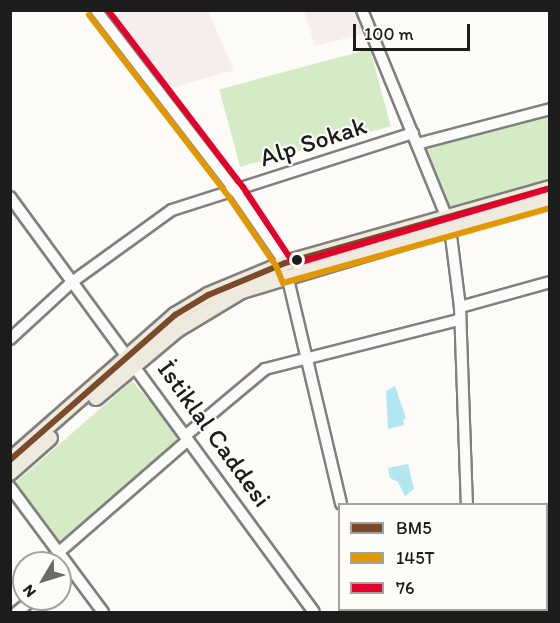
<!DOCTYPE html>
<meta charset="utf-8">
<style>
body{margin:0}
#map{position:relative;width:560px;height:623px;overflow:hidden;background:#fcfbf8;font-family:Itim,sans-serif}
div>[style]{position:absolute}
.built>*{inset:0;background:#f6eded}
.green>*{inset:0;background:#d4ebc5;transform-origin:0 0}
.water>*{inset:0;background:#b0e7f0}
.roads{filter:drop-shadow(2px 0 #81807f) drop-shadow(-2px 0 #81807f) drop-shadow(0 2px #81807f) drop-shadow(0 -2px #81807f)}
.minor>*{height:10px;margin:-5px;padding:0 5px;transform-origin:5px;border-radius:5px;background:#fbfbf9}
.major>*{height:14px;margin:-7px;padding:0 7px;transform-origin:7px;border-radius:7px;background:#eeeade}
.bus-1>*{height:6px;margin:-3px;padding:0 3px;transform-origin:3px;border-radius:3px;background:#7a4b2a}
.bus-2>*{height:6px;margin:-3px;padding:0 3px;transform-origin:3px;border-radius:3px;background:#e19803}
.bus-3>*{height:6px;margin:-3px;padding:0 3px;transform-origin:3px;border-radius:3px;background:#e4002b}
.dots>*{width:16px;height:16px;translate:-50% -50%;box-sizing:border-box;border:3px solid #fdfcf7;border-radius:50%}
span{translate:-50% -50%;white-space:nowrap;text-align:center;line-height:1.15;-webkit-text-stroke:4.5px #fdfcf7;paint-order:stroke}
.street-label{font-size:26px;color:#1c1c1c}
.frame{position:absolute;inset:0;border:12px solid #1c1c1c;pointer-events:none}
.legend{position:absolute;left:338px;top:503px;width:210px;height:108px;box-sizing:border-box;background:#fdfcf7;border:2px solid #a3a29f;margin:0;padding:8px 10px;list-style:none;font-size:18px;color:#1c1c1c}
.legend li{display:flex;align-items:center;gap:12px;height:30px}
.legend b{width:30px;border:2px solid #a3a29f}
.north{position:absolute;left:12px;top:551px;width:60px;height:60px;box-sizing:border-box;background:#fdfcf7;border:2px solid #a3a29f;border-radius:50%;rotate:232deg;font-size:16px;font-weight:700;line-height:24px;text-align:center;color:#1c1c1c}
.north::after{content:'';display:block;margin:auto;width:21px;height:27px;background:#6a6a69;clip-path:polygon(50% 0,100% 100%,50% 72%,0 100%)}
.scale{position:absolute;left:353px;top:24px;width:117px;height:27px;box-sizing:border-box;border:3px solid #1c1c1c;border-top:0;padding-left:8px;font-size:18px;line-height:21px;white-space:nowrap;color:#1c1c1c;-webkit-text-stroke:4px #fdfcf7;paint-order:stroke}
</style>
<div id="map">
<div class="built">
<i style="clip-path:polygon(120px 11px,208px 11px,234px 70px,165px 90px,136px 56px,117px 22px)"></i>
<i style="clip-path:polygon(304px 11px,359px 11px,366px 33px,315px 46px)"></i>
</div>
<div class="green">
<i style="left:370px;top:49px;width:80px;height:156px;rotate:75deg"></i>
<i style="clip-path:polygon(549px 115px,549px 179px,452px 215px,421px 149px)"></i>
<i style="clip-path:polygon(132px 381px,179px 434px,176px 443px,57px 543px,16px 482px)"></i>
</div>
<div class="water">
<i style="clip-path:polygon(395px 386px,406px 418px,403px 420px,404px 425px,388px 429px,386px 391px)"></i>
<i style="clip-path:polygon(408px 464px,414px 489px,405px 496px,398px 482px,390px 478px,388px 468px)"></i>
</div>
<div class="roads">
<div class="minor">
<i style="left:96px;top:10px;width:230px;rotate:52.4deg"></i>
<i style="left:236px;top:192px;width:86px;rotate:55.4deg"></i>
<i style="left:362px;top:10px;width:225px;rotate:67.8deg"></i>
<i style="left:417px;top:144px;width:138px;rotate:-14.7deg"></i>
<i style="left:10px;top:197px;width:514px;rotate:53.78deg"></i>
<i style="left:450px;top:228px;width:80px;rotate:82.8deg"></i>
<i style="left:460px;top:307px;width:197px;rotate:88deg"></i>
<i style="left:287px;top:275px;width:235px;rotate:76.7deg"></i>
<i style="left:460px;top:307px;width:93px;rotate:-15.5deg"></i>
<i style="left:10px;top:339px;width:84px;rotate:-42.6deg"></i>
<i style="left:72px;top:282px;width:123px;rotate:-35.8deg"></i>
<i style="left:172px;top:210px;width:253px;rotate:-17.7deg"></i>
<i style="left:185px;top:436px;width:104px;rotate:-39.9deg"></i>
<i style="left:265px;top:369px;width:199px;rotate:-14.2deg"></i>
<i style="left:10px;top:487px;width:156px;rotate:53.4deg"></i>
<i style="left:58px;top:553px;width:172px;rotate:-41deg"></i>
<i style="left:60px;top:575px;width:12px;rotate:-42deg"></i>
<i style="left:17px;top:612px;width:21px;rotate:-39deg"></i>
<i style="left:348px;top:612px;width:11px;rotate:-10deg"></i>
</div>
<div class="major">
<i style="left:96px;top:398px;width:106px;rotate:-40deg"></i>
<i style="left:177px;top:330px;width:76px;rotate:-31deg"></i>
<i style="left:242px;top:291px;width:322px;rotate:-16.8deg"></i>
<i style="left:10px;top:460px;width:220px;rotate:-41.3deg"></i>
<i style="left:175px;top:315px;width:39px;rotate:-31deg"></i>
<i style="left:208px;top:295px;width:83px;rotate:-22.6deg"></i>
<i style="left:285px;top:263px;width:275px;rotate:-15.8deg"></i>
<i style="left:10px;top:473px;width:53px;rotate:-41.2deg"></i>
</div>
</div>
<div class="bus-1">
<i style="left:10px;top:460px;width:220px;rotate:-41.3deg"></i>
<i style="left:175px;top:315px;width:39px;rotate:-31deg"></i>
<i style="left:208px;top:295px;width:83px;rotate:-22.6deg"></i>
<i style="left:285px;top:263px;width:275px;rotate:-15.8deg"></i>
</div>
<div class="bus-2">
<i style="left:89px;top:15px;width:230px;rotate:52.4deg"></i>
<i style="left:229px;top:197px;width:83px;rotate:55.7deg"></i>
<i style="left:276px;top:266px;width:18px;rotate:68deg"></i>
<i style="left:283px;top:283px;width:277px;rotate:-15.7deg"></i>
</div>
<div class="bus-3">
<i style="left:108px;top:10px;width:223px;rotate:52.7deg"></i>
<i style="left:243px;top:187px;width:92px;rotate:56.5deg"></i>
<i style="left:294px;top:264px;width:264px;rotate:-16.5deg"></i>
</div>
<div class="dots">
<i style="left:297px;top:260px;background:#1c1c1c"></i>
</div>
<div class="street-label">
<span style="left:313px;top:142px;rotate:-18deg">Alp Sokak</span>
<span style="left:214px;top:434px;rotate:54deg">İstiklal Caddesi</span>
</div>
<div class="frame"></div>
<ul class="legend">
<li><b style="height:8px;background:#7a4b2a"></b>BM5</li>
<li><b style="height:8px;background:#e19803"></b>145T</li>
<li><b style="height:8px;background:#e4002b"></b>76</li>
</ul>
<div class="north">N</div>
<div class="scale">100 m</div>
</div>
